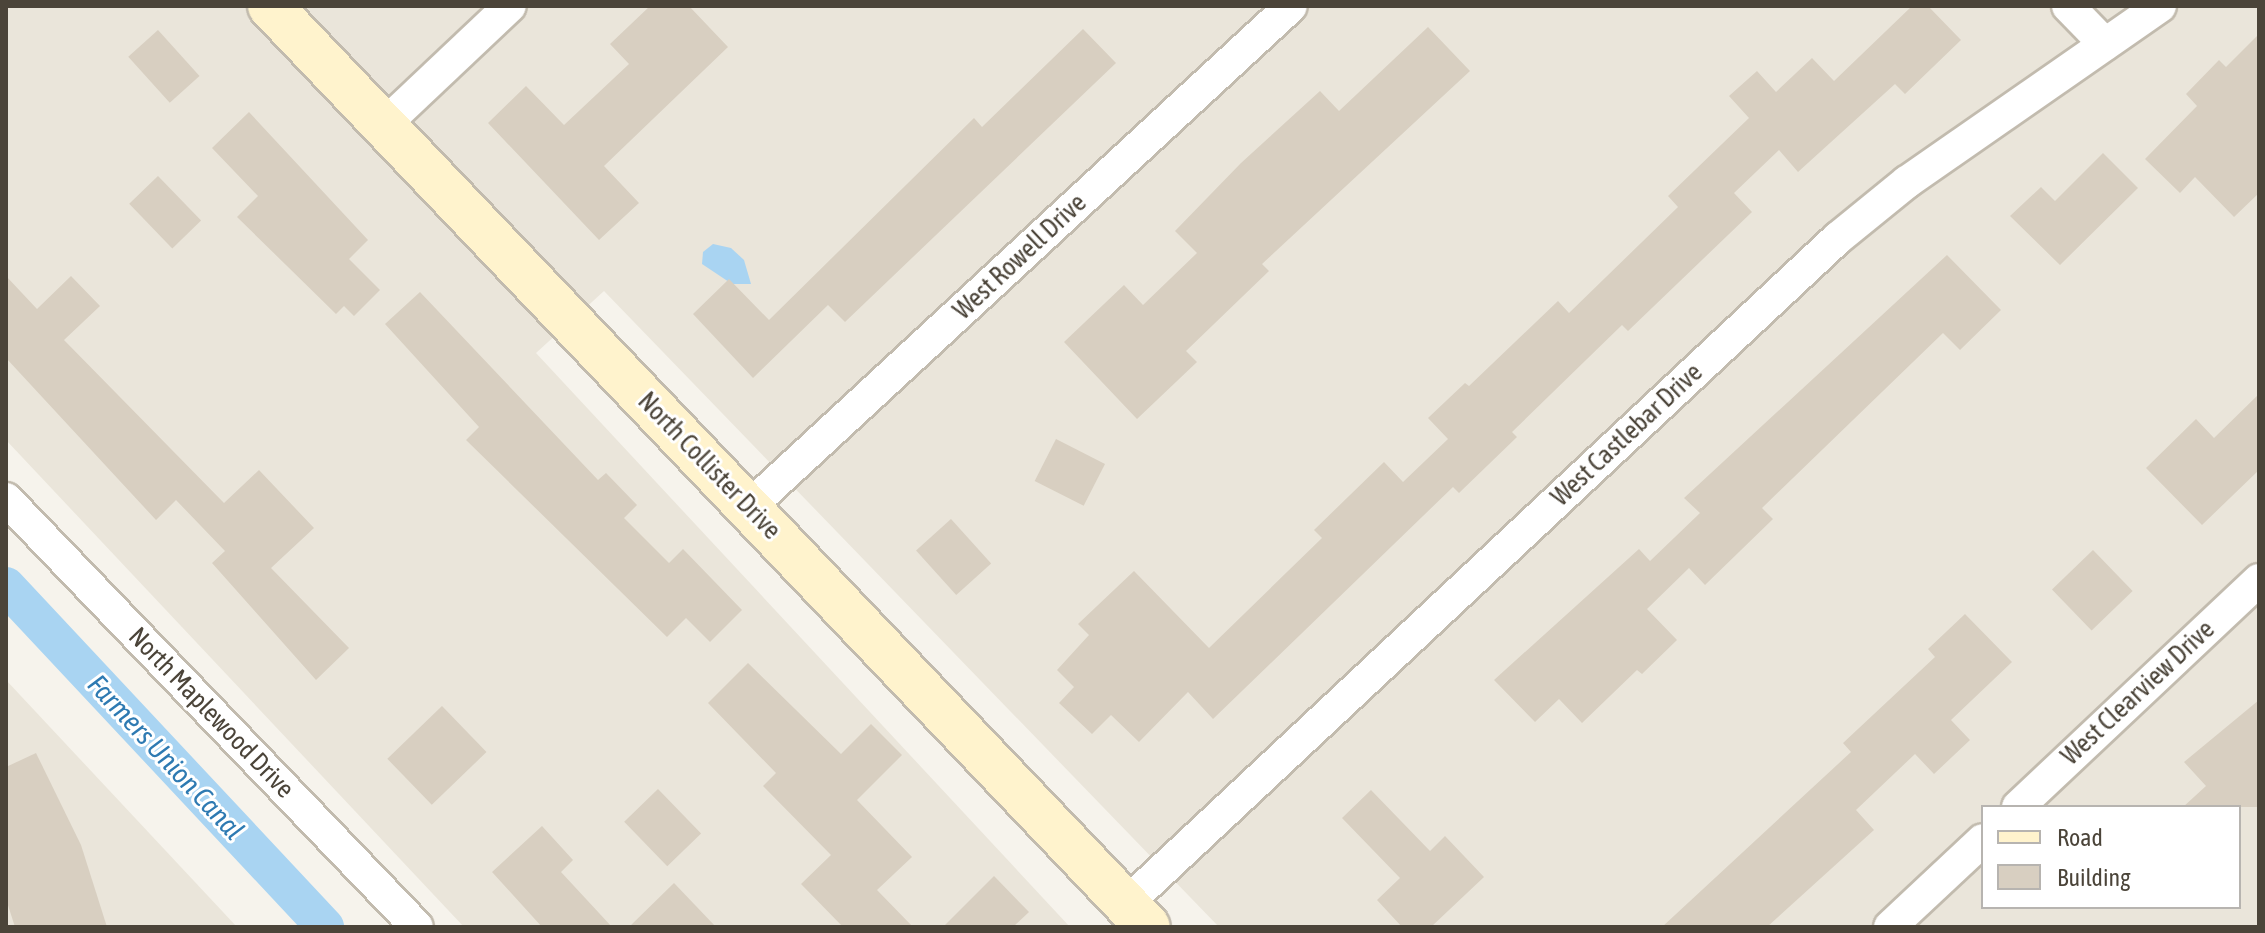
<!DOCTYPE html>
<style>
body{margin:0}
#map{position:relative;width:2265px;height:933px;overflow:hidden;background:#f6f3ec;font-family:"Asap Condensed",sans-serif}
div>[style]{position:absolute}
.residential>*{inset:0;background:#eae5da}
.water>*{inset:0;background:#a9d4f2}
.canal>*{height:38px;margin:-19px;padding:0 19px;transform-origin:19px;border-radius:19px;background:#a9d4f2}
.building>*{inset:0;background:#d8cfc1;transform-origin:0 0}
.roads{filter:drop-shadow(2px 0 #c2bbae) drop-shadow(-2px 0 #c2bbae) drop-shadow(0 2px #c2bbae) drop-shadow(0 -2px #c2bbae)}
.street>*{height:32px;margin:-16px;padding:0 16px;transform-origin:16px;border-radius:16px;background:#fff}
.secondary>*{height:44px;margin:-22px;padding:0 22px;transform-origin:22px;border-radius:22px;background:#fff3cd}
span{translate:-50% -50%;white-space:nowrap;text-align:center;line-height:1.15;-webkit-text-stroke:6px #fff;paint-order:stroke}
.street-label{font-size:26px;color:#4b4439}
.water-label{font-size:28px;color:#2e7ab2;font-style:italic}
.frame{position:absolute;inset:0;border:8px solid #4b4439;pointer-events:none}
.legend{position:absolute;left:1981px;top:805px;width:260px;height:104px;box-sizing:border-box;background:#fff;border:2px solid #b7b4b0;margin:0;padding:10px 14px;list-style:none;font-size:24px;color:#4b4439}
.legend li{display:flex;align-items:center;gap:16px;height:40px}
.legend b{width:40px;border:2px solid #b7b4b0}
</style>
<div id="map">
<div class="residential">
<i style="clip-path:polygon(evenodd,6px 6px,2259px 6px,2259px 927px,1219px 927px,604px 291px,536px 353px,1070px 927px,464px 927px,6px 440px,6px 6px,1983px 807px,2239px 807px,2239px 907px,1983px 907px,1983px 807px)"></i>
<i style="clip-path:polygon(6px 680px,237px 927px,6px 927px)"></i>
</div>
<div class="water">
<i style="clip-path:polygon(713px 244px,731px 248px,744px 260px,751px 284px,732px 284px,702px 264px,703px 252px)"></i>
</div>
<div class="canal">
<i style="left:6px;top:586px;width:467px;rotate:46.9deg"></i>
</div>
<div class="building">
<i style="clip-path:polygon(650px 6px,689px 6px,728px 47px,604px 166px,639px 203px,599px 240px,488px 123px,526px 86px,564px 125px,629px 64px,610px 44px)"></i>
<i style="clip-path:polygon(1912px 6px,1928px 6px,1961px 40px,1905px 94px,1895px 84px,1798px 172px,1779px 150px,1734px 193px,1752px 212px,1628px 331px,1622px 325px,1512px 432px,1517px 437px,1459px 493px,1453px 487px,1213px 719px,1188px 692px,1139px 742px,1111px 715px,1092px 734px,1059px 703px,1074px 687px,1057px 670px,1089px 635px,1078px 624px,1134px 571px,1209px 648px,1322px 538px,1314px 530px,1384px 462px,1403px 482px,1448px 439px,1428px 418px,1465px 383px,1469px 386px,1558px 301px,1569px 313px,1678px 207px,1668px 196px,1749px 118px,1729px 96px,1757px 71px,1776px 92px,1812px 58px,1834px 81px)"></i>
<i style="clip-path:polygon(1428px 27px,1470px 71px,1262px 264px,1269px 271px,1186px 351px,1197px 362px,1137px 419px,1064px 342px,1124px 285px,1143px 305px,1197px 253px,1175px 231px,1241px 163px,1320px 91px,1339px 111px)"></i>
<i style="clip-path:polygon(1083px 29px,1116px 63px,845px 322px,828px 305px,753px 378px,693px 314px,729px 279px,769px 320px,974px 118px,982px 127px)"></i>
<i style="left:158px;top:30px;width:62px;height:40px;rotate:48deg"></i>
<i style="clip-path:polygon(2259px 34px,2259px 193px,2234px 217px,2195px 177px,2180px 193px,2145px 159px,2197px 106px,2186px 94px,2219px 60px,2226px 67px)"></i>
<i style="clip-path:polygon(249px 112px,368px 240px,349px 259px,380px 290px,354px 316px,344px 306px,336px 314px,237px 217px,258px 196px,212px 148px)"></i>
<i style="clip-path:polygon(2103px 153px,2138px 188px,2060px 265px,2010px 216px,2041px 187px,2055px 201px)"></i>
<i style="left:158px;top:176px;width:62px;height:40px;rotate:46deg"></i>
<i style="clip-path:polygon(1947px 255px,2001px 310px,1960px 350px,1943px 333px,1762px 508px,1773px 519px,1705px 585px,1689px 568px,1647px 609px,1677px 640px,1642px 674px,1637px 670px,1582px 723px,1559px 699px,1535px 722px,1494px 680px,1639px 549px,1650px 561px,1700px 513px,1684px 498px)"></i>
<i style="clip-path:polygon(6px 276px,37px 309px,71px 276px,100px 306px,64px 340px,224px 503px,259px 470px,314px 528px,271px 568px,349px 648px,316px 680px,212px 563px,225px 551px,176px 500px,156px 520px,6px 358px)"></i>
<i style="clip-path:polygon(420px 292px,598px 480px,606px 473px,637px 505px,624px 518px,669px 563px,683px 549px,742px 610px,710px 642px,686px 618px,667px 637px,466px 440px,479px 427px,385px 324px)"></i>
<i style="clip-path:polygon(2259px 394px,2259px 470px,2202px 525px,2146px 468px,2196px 419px,2214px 438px)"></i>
<i style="left:1056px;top:439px;width:55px;height:47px;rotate:27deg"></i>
<i style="left:951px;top:519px;width:60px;height:47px;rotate:48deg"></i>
<i style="left:2093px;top:550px;width:57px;height:57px;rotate:46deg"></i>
<i style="clip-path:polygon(1965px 614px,2012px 662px,1951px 720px,1970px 740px,1934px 774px,1915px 754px,1856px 810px,1874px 830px,1767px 927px,1662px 927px,1851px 752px,1843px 743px,1935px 657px,1928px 649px)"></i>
<i style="clip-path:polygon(748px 663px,841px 754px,871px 724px,902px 755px,857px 800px,912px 857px,877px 890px,913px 927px,843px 927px,801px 884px,831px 855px,763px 786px,776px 773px,708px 703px)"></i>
<i style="clip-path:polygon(2259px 700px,2259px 807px,2183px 807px,2206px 786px,2184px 762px)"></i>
<i style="left:442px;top:706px;width:64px;height:76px;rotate:46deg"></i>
<i style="clip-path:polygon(36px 753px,81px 845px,107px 927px,15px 927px,6px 899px,6px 767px)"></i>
<i style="left:658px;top:789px;width:62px;height:47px;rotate:46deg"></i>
<i style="clip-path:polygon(1371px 790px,1430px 851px,1445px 836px,1484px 877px,1431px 927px,1402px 927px,1377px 900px,1400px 878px,1342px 818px)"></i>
<i style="clip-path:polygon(542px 826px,573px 860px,561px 872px,612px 927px,542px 927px,492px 872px)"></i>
<i style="clip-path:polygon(994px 876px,1029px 912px,1013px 927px,943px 927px)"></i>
<i style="clip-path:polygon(674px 883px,716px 927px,629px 927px)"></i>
</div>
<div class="roads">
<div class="street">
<i style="left:2068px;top:6px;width:53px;rotate:45.8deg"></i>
<i style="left:384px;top:125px;width:173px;rotate:-43.4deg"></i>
<i style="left:6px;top:499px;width:593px;rotate:46.16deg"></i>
<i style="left:748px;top:508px;width:739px;rotate:-42.75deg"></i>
<i style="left:2018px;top:807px;width:331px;rotate:-43.3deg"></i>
<i style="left:1126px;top:904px;width:975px;rotate:-43.09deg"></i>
<i style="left:1838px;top:238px;width:89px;rotate:-39.1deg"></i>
<i style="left:1907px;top:182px;width:308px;rotate:-34.8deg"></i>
<i style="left:1890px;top:927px;width:127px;rotate:-43.1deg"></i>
</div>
<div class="secondary">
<i style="left:270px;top:6px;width:1272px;rotate:46.37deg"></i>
</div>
</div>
<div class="street-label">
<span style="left:1020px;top:257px;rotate:-43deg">West Rowell Drive</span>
<span style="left:1627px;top:435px;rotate:-43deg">West Castlebar Drive</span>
<span style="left:709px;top:466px;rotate:46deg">North Collister Drive</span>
<span style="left:2138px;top:693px;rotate:-43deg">West Clearview Drive</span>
<span style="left:211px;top:713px;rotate:46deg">North Maplewood Drive</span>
</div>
<div class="water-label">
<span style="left:166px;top:757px;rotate:47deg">Farmers Union Canal</span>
</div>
<div class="frame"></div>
<ul class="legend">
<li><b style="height:10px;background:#fff3cd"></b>Road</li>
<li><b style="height:22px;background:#d8cfc1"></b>Building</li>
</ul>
</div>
